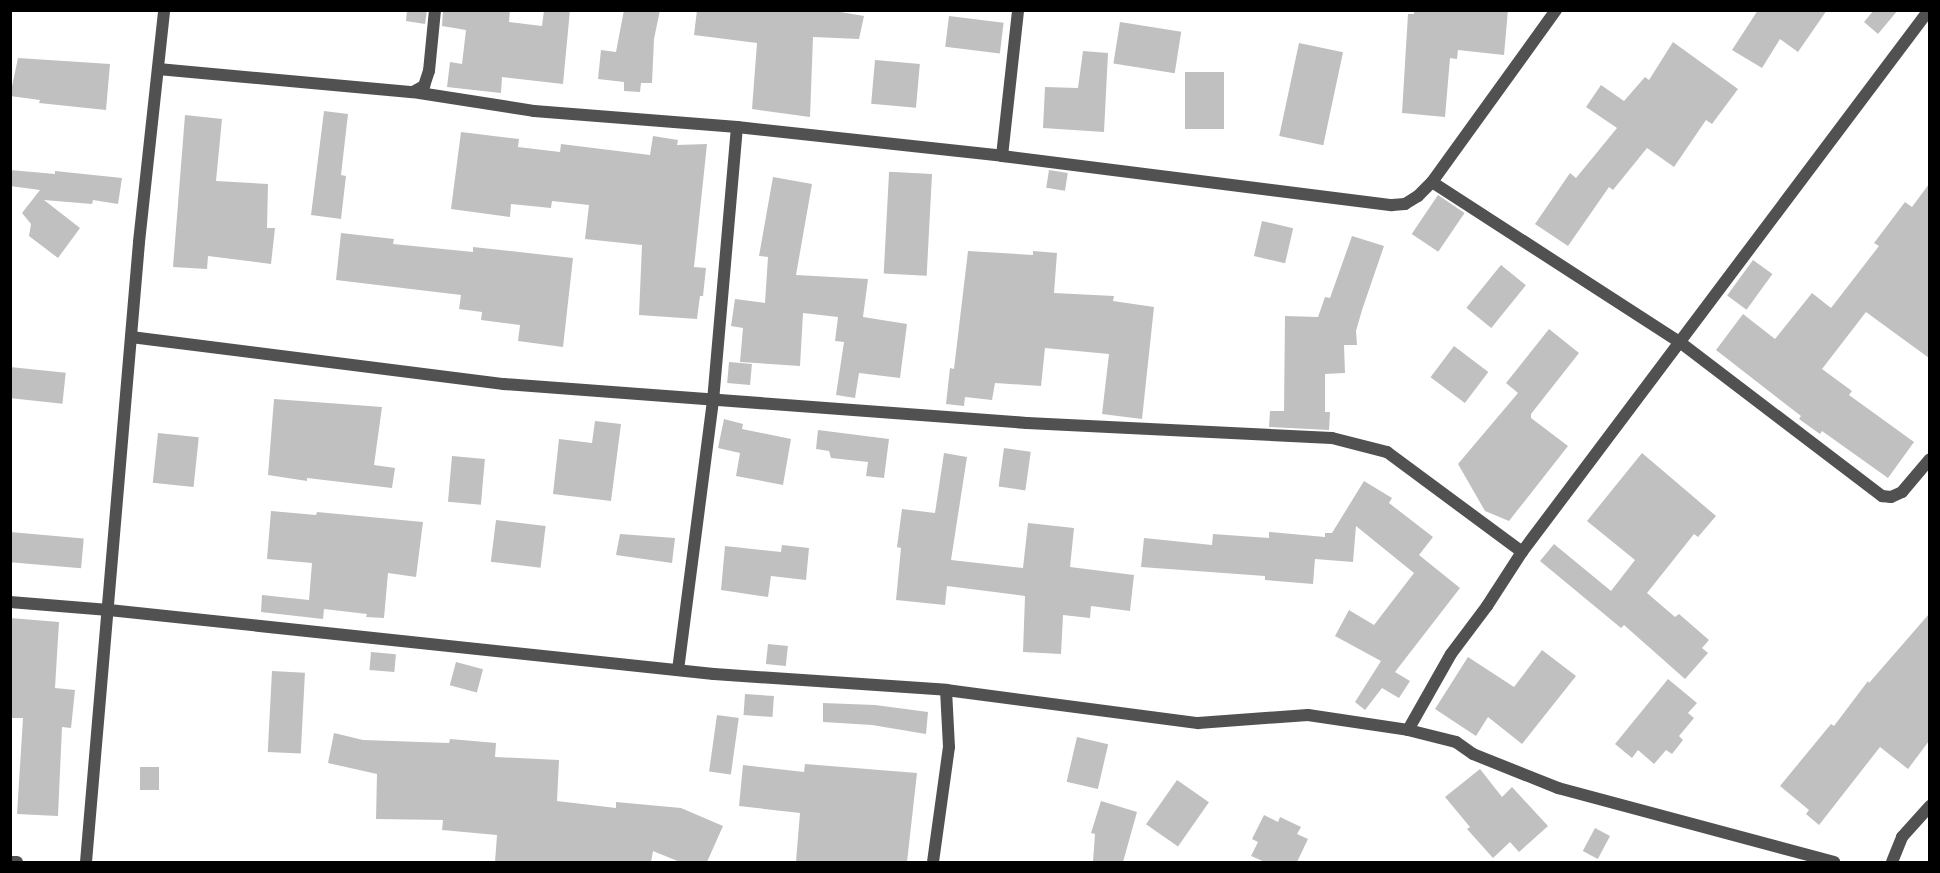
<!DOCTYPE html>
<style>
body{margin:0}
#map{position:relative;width:1940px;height:873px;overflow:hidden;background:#fff;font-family:Rubik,sans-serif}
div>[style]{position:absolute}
.building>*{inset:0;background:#c0c0c0;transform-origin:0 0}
.minor>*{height:12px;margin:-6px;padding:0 6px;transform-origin:6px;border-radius:6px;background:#515151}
span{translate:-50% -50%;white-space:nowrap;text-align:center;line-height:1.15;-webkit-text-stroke:4.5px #fff;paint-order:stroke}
.frame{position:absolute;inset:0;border:12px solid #000;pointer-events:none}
</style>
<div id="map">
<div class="building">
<i style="clip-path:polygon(407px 10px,427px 10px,425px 24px,406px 21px)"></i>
<i style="clip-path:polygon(443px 10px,510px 10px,509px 22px,542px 26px,544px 10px,570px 10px,563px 84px,502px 77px,501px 93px,447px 87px,450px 62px,462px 64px,466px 30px,442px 26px)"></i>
<i style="clip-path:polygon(624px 10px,660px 10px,654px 39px,652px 83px,641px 83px,640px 92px,624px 91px,624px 82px,598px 79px,601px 50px,616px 52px)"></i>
<i style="clip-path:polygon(697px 10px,829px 10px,864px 16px,859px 39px,813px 37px,810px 117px,752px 109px,757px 43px,694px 35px)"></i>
<i style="clip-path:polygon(1414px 10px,1508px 10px,1504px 55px,1458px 50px,1457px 59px,1450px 58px,1445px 117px,1402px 113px,1408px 14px,1414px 14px)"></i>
<i style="clip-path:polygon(1758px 10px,1827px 10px,1798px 52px,1780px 39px,1762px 68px,1732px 50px)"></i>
<i style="clip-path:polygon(1874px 10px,1898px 10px,1878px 34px,1864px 22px)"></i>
<i style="left:949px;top:16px;width:55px;height:31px;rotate:7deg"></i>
<i style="left:1120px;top:22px;width:62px;height:42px;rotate:9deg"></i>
<i style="clip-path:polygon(1673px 42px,1738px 89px,1712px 124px,1706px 120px,1674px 167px,1647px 148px,1613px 190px,1609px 187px,1568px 246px,1535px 224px,1570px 173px,1576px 178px,1617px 128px,1586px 107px,1601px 85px,1624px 101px,1645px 77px,1649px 80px)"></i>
<i style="left:1299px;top:43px;width:45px;height:95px;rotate:12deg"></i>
<i style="clip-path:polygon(1083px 51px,1108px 53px,1104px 132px,1043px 128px,1045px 87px,1078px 88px)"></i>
<i style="clip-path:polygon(18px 58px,110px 64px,106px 110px,39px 103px,40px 100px,10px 96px)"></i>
<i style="left:875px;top:60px;width:45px;height:44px;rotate:5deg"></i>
<i style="left:1185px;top:72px;width:39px;height:57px"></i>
<i style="clip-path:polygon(324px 111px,348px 114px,341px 175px,346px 176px,341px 219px,311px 215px)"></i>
<i style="clip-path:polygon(185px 115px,222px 119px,216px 181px,268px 184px,267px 228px,275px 228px,271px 264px,208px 256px,207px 269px,173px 267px)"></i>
<i style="clip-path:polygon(461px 132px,519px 139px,518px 147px,560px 152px,561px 144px,650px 155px,653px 136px,678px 140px,677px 145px,707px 144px,694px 267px,706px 268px,703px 296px,700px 296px,697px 319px,639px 315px,642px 245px,585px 239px,589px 205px,552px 201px,551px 208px,511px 204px,510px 217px,451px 209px)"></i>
<i style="clip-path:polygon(10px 170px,55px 174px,55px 171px,122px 178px,118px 204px,93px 200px,92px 204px,44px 200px,80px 228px,58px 258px,29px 236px,31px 224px,22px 213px,40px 190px,10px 186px)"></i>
<i style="left:1049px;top:170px;width:19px;height:18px;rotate:9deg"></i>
<i style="left:932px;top:174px;width:102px;height:43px;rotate:93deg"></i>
<i style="clip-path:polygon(773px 177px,812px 184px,796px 275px,868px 279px,863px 317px,907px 324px,900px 378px,859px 373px,855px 398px,836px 395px,844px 342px,835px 341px,838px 317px,803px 313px,800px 366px,740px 362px,743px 328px,731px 326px,735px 299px,765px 303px,768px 257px,759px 256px)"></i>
<i style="clip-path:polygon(1929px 184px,1929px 358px,1866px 312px,1822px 369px,1852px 391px,1849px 395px,1914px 442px,1888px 478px,1822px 431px,1820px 434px,1799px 419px,1801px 416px,1716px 350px,1743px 314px,1775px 339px,1812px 293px,1831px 308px,1879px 246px,1874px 243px,1905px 202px,1912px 207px)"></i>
<i style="left:1438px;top:195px;width:32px;height:47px;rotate:34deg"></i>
<i style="left:1262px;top:221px;width:32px;height:36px;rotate:13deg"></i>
<i style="clip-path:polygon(341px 233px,394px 239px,393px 244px,473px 252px,473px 247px,573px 258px,563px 347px,518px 341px,520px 325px,481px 320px,482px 312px,459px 309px,461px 295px,336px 280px)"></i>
<i style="clip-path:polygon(1352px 236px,1384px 246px,1362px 310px,1356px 331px,1357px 345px,1344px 345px,1345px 373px,1325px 374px,1325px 412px,1330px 412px,1329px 430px,1269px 427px,1270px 411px,1284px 411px,1285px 316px,1318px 317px,1325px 297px,1330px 298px)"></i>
<i style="clip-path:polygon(968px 251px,1033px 255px,1033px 251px,1057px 253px,1054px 293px,1114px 296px,1113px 301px,1154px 307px,1142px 419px,1102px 414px,1109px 354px,1045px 348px,1041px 386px,995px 383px,992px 400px,965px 397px,964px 406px,946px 404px,950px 368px,954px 369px)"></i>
<i style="left:1753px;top:260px;width:24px;height:44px;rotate:36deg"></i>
<i style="left:1501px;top:265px;width:32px;height:55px;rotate:39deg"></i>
<i style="clip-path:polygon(1549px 329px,1579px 353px,1531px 414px,1531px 418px,1568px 446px,1509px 521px,1485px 511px,1458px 464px,1518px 393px,1506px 383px)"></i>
<i style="left:1454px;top:346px;width:43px;height:39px;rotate:37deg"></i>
<i style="left:729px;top:362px;width:23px;height:21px;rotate:5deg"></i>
<i style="left:10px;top:367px;width:56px;height:31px;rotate:6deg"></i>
<i style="clip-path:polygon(274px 399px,382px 407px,374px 465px,395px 468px,392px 488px,307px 478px,307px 481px,268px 475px)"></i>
<i style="clip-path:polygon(724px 419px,743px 424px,742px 429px,791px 439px,783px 485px,736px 476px,740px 453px,718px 448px)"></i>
<i style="clip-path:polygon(595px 421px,621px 424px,611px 501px,553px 494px,559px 439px,592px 443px)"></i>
<i style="clip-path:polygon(818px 430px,889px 439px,884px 478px,866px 476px,868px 462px,831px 458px,829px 451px,816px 449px)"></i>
<i style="left:158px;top:433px;width:41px;height:50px;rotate:6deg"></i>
<i style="left:1004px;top:448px;width:27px;height:39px;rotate:8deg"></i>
<i style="clip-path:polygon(944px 453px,967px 457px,951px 560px,1023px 568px,1028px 523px,1074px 528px,1070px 567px,1134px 575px,1130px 611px,1091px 606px,1090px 618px,1063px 615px,1061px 654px,1023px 652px,1025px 596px,947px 586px,945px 605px,896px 600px,901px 548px,897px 547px,902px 509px,935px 513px)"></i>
<i style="clip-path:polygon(1642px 453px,1716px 516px,1698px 537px,1694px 534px,1647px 593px,1675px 617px,1679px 614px,1709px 640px,1702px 648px,1708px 653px,1685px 679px,1624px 625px,1621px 628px,1540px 561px,1554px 544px,1611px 591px,1635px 560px,1587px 521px)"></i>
<i style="left:452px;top:456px;width:33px;height:46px;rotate:5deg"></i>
<i style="clip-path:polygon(1364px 481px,1392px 498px,1389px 503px,1433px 537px,1419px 555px,1460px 588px,1395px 672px,1410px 681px,1399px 698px,1382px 688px,1365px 710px,1355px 702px,1381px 661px,1335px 636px,1349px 610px,1374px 625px,1414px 573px,1356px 526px,1353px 562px,1315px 559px,1313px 584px,1265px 580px,1265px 576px,1141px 567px,1144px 538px,1212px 545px,1213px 534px,1269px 538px,1269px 532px,1325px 537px,1325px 533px,1332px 533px)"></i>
<i style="clip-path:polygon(271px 511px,316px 515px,317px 512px,423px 522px,416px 577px,388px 573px,384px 618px,366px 617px,367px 614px,324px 609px,323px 619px,261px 612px,262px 595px,309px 600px,312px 563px,267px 559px)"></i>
<i style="left:496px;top:520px;width:50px;height:42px;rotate:7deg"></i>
<i style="left:10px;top:532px;width:74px;height:30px;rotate:5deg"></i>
<i style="clip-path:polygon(620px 534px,675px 538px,672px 563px,616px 555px)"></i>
<i style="clip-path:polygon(782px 545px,809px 548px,806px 580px,771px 576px,768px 597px,721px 590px,725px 546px,781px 552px)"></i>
<i style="clip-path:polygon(1929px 614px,1929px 741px,1908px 769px,1880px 747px,1819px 825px,1806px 814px,1809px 810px,1780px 786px,1831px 724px,1834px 726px,1868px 681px,1869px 683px)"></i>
<i style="clip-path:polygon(10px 618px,59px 622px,55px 688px,75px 690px,71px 728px,62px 727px,58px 816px,17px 814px,23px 718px,10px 718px)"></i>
<i style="left:768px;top:644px;width:20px;height:20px;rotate:6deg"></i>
<i style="clip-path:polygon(1542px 650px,1576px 676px,1522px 744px,1488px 717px,1476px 736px,1435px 709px,1468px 657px,1514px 687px)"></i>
<i style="left:371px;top:652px;width:25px;height:18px;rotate:5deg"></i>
<i style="left:456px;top:662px;width:28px;height:24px;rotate:15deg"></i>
<i style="left:272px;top:671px;width:33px;height:81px;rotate:3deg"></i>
<i style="clip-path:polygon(1668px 679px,1697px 703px,1688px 713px,1694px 718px,1679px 736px,1683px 740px,1672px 754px,1666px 750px,1654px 764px,1638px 750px,1632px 758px,1615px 744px)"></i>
<i style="left:745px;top:694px;width:29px;height:21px;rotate:4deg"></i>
<i style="clip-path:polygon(823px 703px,875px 705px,928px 712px,926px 734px,872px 725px,823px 722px)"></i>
<i style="left:717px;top:715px;width:22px;height:57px;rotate:8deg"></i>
<i style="clip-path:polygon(334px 733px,363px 740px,449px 743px,450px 739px,496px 743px,495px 757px,559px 760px,557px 801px,616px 808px,616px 802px,681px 808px,723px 826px,707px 862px,680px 862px,653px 851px,651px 862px,495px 862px,497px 835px,442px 830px,443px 820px,376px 819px,377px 774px,328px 763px)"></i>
<i style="left:1077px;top:737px;width:32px;height:46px;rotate:13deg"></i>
<i style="clip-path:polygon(805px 764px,917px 773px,907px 862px,796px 861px,800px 813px,739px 806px,743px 765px,804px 772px)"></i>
<i style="left:140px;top:767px;width:19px;height:23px"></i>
<i style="clip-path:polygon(1480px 769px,1502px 797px,1512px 787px,1548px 826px,1519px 852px,1510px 842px,1493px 858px,1467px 829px,1470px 827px,1445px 797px)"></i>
<i style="left:1177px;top:780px;width:39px;height:54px;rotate:35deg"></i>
<i style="clip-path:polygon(1101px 801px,1137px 812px,1123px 862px,1093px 862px,1095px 834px,1091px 833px)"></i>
<i style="clip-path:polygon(1264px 815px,1278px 822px,1280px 817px,1301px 827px,1297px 834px,1308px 839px,1297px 862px,1265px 862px,1251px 856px,1258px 842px,1252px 839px)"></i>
<i style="left:1595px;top:828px;width:17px;height:26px;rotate:28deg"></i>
</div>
<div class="minor">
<i style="left:158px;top:69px;width:256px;rotate:5.2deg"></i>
<i style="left:413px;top:92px;width:122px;rotate:8.9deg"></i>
<i style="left:534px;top:111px;width:204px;rotate:4.5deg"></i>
<i style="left:737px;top:127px;width:267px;rotate:6.2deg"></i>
<i style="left:1002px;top:156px;width:393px;rotate:7.2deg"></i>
<i style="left:1392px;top:205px;width:13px;rotate:-4deg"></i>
<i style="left:1405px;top:204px;width:15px;rotate:-32deg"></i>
<i style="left:1418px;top:196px;width:20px;rotate:-45deg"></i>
<i style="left:1432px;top:182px;width:212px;rotate:-54.2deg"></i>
<i style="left:413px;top:92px;width:13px;rotate:-29deg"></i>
<i style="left:424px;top:86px;width:16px;rotate:-72deg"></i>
<i style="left:429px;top:71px;width:61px;rotate:-84.4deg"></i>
<i style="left:1002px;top:156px;width:147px;rotate:-83.7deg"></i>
<i style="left:1432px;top:182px;width:297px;rotate:32.9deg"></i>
<i style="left:1681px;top:343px;width:253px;rotate:37.3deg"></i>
<i style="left:1882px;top:496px;width:9px;rotate:6deg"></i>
<i style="left:1891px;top:497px;width:12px;rotate:-24deg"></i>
<i style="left:1902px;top:492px;width:43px;rotate:-49.7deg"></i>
<i style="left:131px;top:337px;width:376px;rotate:7.2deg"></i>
<i style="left:504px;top:384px;width:524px;rotate:4.26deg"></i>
<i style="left:1027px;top:423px;width:305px;rotate:2.8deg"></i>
<i style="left:1332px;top:438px;width:57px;rotate:14.3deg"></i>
<i style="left:1387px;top:452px;width:168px;rotate:36.5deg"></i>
<i style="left:10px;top:602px;width:99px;rotate:4.6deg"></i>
<i style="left:109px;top:610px;width:608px;rotate:6.04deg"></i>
<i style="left:714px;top:674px;width:233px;rotate:3.9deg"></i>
<i style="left:946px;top:690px;width:254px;rotate:7.5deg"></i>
<i style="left:1198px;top:723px;width:110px;rotate:-4.2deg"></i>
<i style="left:1308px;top:715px;width:101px;rotate:8.5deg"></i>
<i style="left:1408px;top:730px;width:49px;rotate:14deg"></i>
<i style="left:1456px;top:742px;width:21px;rotate:35deg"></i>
<i style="left:1473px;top:754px;width:92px;rotate:21.8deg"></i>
<i style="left:1558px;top:788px;width:286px;rotate:15deg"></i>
<i style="left:678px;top:670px;width:271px;rotate:-82.6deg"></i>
<i style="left:713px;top:401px;width:275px;rotate:-85deg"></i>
<i style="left:1408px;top:730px;width:87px;rotate:-60.5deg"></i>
<i style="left:1451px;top:654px;width:60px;rotate:-53.1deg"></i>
<i style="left:1487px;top:606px;width:64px;rotate:-57.1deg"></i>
<i style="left:1522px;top:552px;width:678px;rotate:-53.1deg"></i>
<i style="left:10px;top:862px;width:7px"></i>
<i style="left:86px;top:862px;width:622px;rotate:-85.11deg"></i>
<i style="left:139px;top:242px;width:233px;rotate:-83.8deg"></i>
<i style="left:933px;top:862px;width:116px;rotate:-82.1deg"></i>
<i style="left:949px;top:747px;width:57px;rotate:-93deg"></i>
<i style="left:1892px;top:862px;width:27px;rotate:-68deg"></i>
<i style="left:1902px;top:837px;width:42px;rotate:-47.9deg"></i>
</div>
<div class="frame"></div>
</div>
